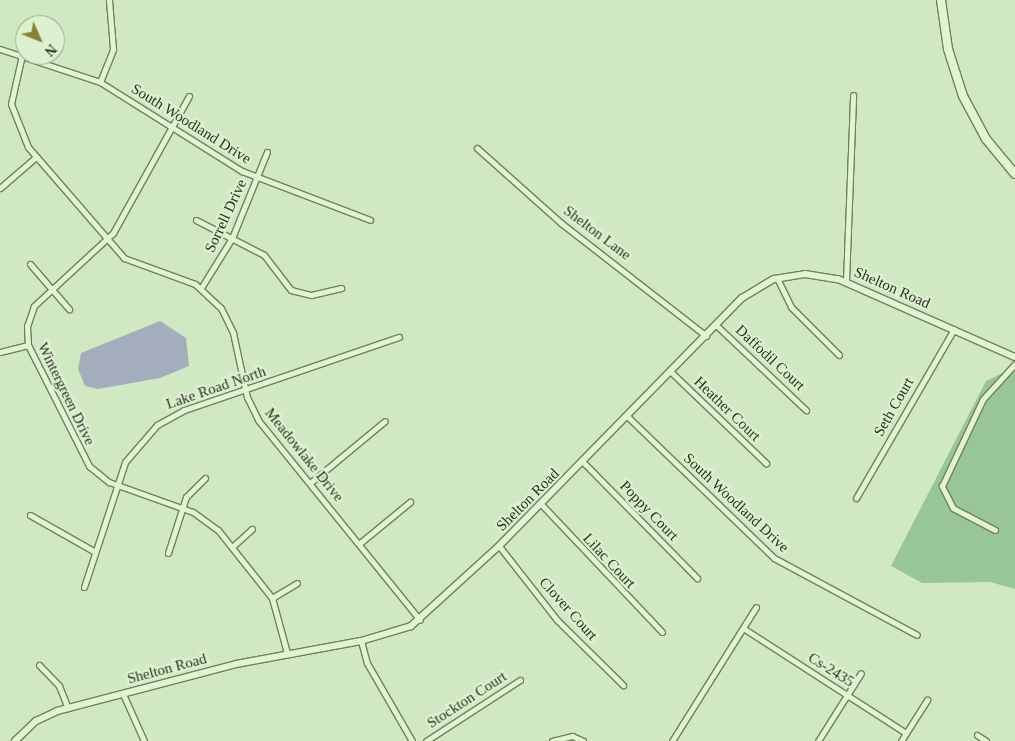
<!DOCTYPE html>
<style>
body{margin:0}
#map{position:relative;width:1015px;height:741px;overflow:hidden;background:#d1e9c2;font-family:"Times New Roman",serif}
div>[style]{position:absolute}
.green>*{inset:0;background:#98c699}
.water>*{inset:0;background:#a4adbc}
.roads{filter:drop-shadow(1px 0 #70815b) drop-shadow(-1px 0 #70815b) drop-shadow(0 1px #70815b) drop-shadow(0 -1px #70815b)}
.minor>*{height:5px;margin:-2.5px;padding:0 2.5px;transform-origin:2.5px;border-radius:2.5px;background:#e1f5d4}
.tertiary>*{height:6px;margin:-3px;padding:0 3px;transform-origin:3px;border-radius:3px;background:#e1f5d4}
.secondary>*{height:8px;margin:-4px;padding:0 4px;transform-origin:4px;border-radius:4px;background:#e1f5d4}
span{translate:-50% -50%;white-space:nowrap;text-align:center;line-height:1.15;-webkit-text-stroke:4.5px #ddf1d1;paint-order:stroke}
.street-label{font-size:15px;color:#2a321e}
.north{position:absolute;left:15px;top:15px;width:50px;height:50px;box-sizing:border-box;background:#ddf1d1;border:1px solid #95a589;border-radius:50%;rotate:134deg;font-size:14px;font-weight:700;line-height:20px;text-align:center;color:#2a321e}
.north::after{content:'';display:block;margin:auto;width:18px;height:22px;background:#8a8231;clip-path:polygon(50% 0,100% 100%,50% 72%,0 100%)}
</style>
<div id="map">
<div class="green">
<i style="clip-path:polygon(1015px 367px,1015px 589px,990px 582px,922px 583px,891px 566px,986px 381px)"></i>
</div>
<div class="water">
<i style="clip-path:polygon(160px 321px,186px 338px,189px 366px,160px 378px,98px 389px,85px 386px,78px 369px,81px 353px)"></i>
</div>
<div class="roads">
<div class="minor">
<i style="left:0;top:49px;width:105px;rotate:18.3deg"></i>
<i style="left:100px;top:82px;width:168px;rotate:32.1deg"></i>
<i style="left:242px;top:171px;width:137px;rotate:20.9deg"></i>
<i style="left:22px;top:55px;width:50px;rotate:102.7deg"></i>
<i style="left:11px;top:104px;width:46px;rotate:68.4deg"></i>
<i style="left:28px;top:147px;width:147px;rotate:49.1deg"></i>
<i style="left:124px;top:258px;width:76px;rotate:20.1deg"></i>
<i style="left:195px;top:284px;width:35px;rotate:43deg"></i>
<i style="left:221px;top:308px;width:28px;rotate:64deg"></i>
<i style="left:233px;top:333px;width:66px;rotate:77.7deg"></i>
<i style="left:247px;top:397px;width:25px;rotate:64deg"></i>
<i style="left:258px;top:420px;width:257px;rotate:51deg"></i>
<i style="left:100px;top:82px;width:35px;rotate:-68deg"></i>
<i style="left:113px;top:49px;width:49px;rotate:-94.7deg"></i>
<i style="left:189px;top:96px;width:157px;rotate:119deg"></i>
<i style="left:113px;top:233px;width:108px;rotate:137.3deg"></i>
<i style="left:34px;top:306px;width:21px;rotate:109deg"></i>
<i style="left:27px;top:326px;width:19px;rotate:87deg"></i>
<i style="left:28px;top:345px;width:136px;rotate:63.2deg"></i>
<i style="left:89px;top:466px;width:26px;rotate:39deg"></i>
<i style="left:109px;top:482px;width:89px;rotate:19.7deg"></i>
<i style="left:193px;top:512px;width:31px;rotate:36deg"></i>
<i style="left:218px;top:530px;width:87px;rotate:51.5deg"></i>
<i style="left:272px;top:598px;width:57px;rotate:74.7deg"></i>
<i style="left:477px;top:148px;width:113px;rotate:41.8deg"></i>
<i style="left:561px;top:223px;width:184px;rotate:37.9deg"></i>
<i style="left:0;top:188px;width:48px;rotate:-40.7deg"></i>
<i style="left:196px;top:220px;width:76px;rotate:27.2deg"></i>
<i style="left:264px;top:255px;width:44px;rotate:52.4deg"></i>
<i style="left:291px;top:290px;width:21px;rotate:14deg"></i>
<i style="left:311px;top:295px;width:31px;rotate:-13deg"></i>
<i style="left:30px;top:264px;width:60px;rotate:49.1deg"></i>
<i style="left:777px;top:278px;width:32px;rotate:64deg"></i>
<i style="left:791px;top:307px;width:68px;rotate:45deg"></i>
<i style="left:846px;top:281px;width:186px;rotate:-87.8deg"></i>
<i style="left:201px;top:288px;width:59px;rotate:-58.2deg"></i>
<i style="left:232px;top:238px;width:93px;rotate:-67.9deg"></i>
<i style="left:716px;top:325px;width:124px;rotate:43.4deg"></i>
<i style="left:0;top:352px;width:29px;rotate:-14deg"></i>
<i style="left:671px;top:372px;width:132px;rotate:43.8deg"></i>
<i style="left:628px;top:417px;width:203px;rotate:44deg"></i>
<i style="left:774px;top:558px;width:162px;rotate:28.3deg"></i>
<i style="left:583px;top:462px;width:163px;rotate:45.5deg"></i>
<i style="left:310px;top:483px;width:97px;rotate:-39.6deg"></i>
<i style="left:856px;top:498px;width:195px;rotate:-59.9deg"></i>
<i style="left:541px;top:504px;width:176px;rotate:46.6deg"></i>
<i style="left:30px;top:515px;width:75px;rotate:29.6deg"></i>
<i style="left:995px;top:530px;width:47px;rotate:-152.4deg"></i>
<i style="left:953px;top:508px;width:25px;rotate:-117deg"></i>
<i style="left:942px;top:486px;width:96px;rotate:-64.8deg"></i>
<i style="left:983px;top:399px;width:47px;rotate:-47.6deg"></i>
<i style="left:360px;top:543px;width:65px;rotate:-39.4deg"></i>
<i style="left:499px;top:546px;width:94px;rotate:51.9deg"></i>
<i style="left:557px;top:620px;width:93px;rotate:44.6deg"></i>
<i style="left:232px;top:547px;width:27px;rotate:-42deg"></i>
<i style="left:168px;top:553px;width:59px;rotate:-72.2deg"></i>
<i style="left:186px;top:497px;width:27px;rotate:-45deg"></i>
<i style="left:84px;top:587px;width:132px;rotate:-71.8deg"></i>
<i style="left:125px;top:462px;width:49px;rotate:-49.1deg"></i>
<i style="left:157px;top:425px;width:31px;rotate:-29deg"></i>
<i style="left:184px;top:410px;width:227px;rotate:-18.8deg"></i>
<i style="left:272px;top:598px;width:29px;rotate:-31deg"></i>
<i style="left:743px;top:628px;width:194px;rotate:32.8deg"></i>
<i style="left:361px;top:641px;width:23px;rotate:75deg"></i>
<i style="left:367px;top:663px;width:90px;rotate:60deg"></i>
<i style="left:39px;top:665px;width:29px;rotate:46deg"></i>
<i style="left:59px;top:686px;width:24px;rotate:68deg"></i>
<i style="left:123px;top:694px;width:51px;rotate:65.9deg"></i>
<i style="left:977px;top:735px;width:11px;rotate:34deg"></i>
<i style="left:426px;top:741px;width:112px;rotate:-33deg"></i>
<i style="left:552px;top:741px;width:21px;rotate:-14deg"></i>
<i style="left:572px;top:736px;width:12px;rotate:24deg"></i>
<i style="left:672px;top:741px;width:158px;rotate:-57.9deg"></i>
<i style="left:818px;top:741px;width:80px;rotate:-57.7deg"></i>
<i style="left:901px;top:741px;width:49px;rotate:-57.6deg"></i>
</div>
<div class="tertiary">
<i style="left:15px;top:741px;width:29px;rotate:-44deg"></i>
<i style="left:36px;top:721px;width:23px;rotate:-25deg"></i>
<i style="left:57px;top:711px;width:185px;rotate:-14.7deg"></i>
<i style="left:236px;top:664px;width:127px;rotate:-10.4deg"></i>
<i style="left:361px;top:641px;width:52px;rotate:-16.7deg"></i>
<i style="left:411px;top:626px;width:119px;rotate:-42.3deg"></i>
<i style="left:499px;top:546px;width:347px;rotate:-45.6deg"></i>
<i style="left:742px;top:298px;width:37px;rotate:-31deg"></i>
<i style="left:774px;top:279px;width:31px;rotate:-9deg"></i>
<i style="left:805px;top:274px;width:33px;rotate:9deg"></i>
<i style="left:838px;top:279px;width:193px;rotate:23.8deg"></i>
</div>
<div class="secondary">
<i style="left:941px;top:0;width:49px;rotate:81.9deg"></i>
<i style="left:948px;top:49px;width:49px;rotate:72.3deg"></i>
<i style="left:963px;top:96px;width:49px;rotate:61.9deg"></i>
<i style="left:986px;top:139px;width:45px;rotate:50.4deg"></i>
</div>
</div>
<div class="street-label">
<span style="left:191px;top:124px;rotate:32deg">South Woodland Drive</span>
<span style="left:226px;top:216px;rotate:-65deg">Sorrell Drive</span>
<span style="left:597px;top:233px;rotate:37deg">Shelton Lane</span>
<span style="left:892px;top:288px;rotate:24deg">Shelton Road</span>
<span style="left:770px;top:358px;rotate:43deg">Daffodil Court</span>
<span style="left:216px;top:388px;rotate:-19deg">Lake Road North</span>
<span style="left:66px;top:394px;rotate:64deg">Wintergreen Drive</span>
<span style="left:894px;top:407px;rotate:-60deg">Seth Court</span>
<span style="left:727px;top:409px;rotate:44deg">Heather Court</span>
<span style="left:304px;top:455px;rotate:51deg">Meadowlake Drive</span>
<span style="left:528px;top:500px;rotate:-45deg">Shelton Road</span>
<span style="left:736px;top:503px;rotate:43deg">South Woodland Drive</span>
<span style="left:649px;top:511px;rotate:46deg">Poppy Court</span>
<span style="left:609px;top:561px;rotate:47deg">Lilac Court</span>
<span style="left:568px;top:609px;rotate:48deg">Clover Court</span>
<span style="left:167px;top:669px;rotate:-15deg">Shelton Road</span>
<span style="left:831px;top:670px;rotate:32deg">Cs-2435</span>
<span style="left:467px;top:700px;rotate:-33deg">Stockton Court</span>
</div>
<div class="north">N</div>
</div>
